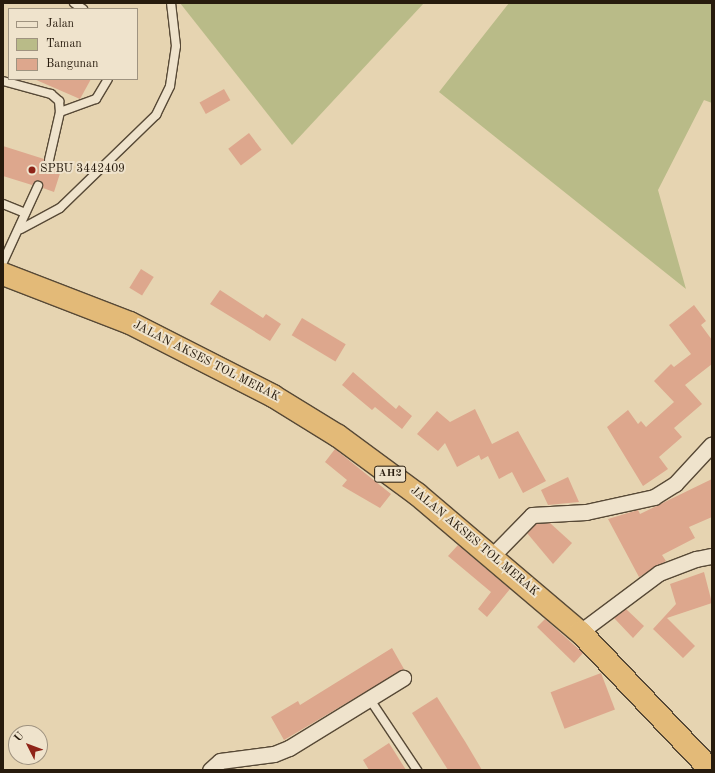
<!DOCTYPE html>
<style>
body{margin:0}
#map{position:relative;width:715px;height:773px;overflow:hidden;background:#e6d4b1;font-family:"Old Standard TT",serif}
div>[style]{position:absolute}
.green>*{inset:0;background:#b9bb88}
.building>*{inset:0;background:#dda78d;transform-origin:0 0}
.roads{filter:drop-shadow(1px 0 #574936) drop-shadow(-1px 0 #574936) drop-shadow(0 1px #574936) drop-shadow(0 -1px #574936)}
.lane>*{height:8px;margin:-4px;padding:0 4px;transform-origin:4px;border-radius:4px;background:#efe3cc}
.street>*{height:15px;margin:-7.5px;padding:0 7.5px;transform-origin:7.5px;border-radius:7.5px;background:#efe3cc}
.highway>*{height:22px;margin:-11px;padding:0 11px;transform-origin:11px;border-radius:11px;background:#e3ba78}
.dots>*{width:11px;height:11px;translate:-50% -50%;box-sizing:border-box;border:2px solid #efe3cc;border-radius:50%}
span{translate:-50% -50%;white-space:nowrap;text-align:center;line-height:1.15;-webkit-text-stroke:4px #efe3cc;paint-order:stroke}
.shield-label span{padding:1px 3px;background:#efe3cc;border:1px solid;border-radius:3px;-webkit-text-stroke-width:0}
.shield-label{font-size:11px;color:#271b0d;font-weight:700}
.poi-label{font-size:12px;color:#271b0d}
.left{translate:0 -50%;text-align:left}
.street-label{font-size:12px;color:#271b0d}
.frame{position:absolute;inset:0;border:4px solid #271b0d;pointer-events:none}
.legend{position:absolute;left:8px;top:8px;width:130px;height:72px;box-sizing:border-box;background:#efe3cc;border:1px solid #9f9380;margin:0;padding:5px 7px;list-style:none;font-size:12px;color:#271b0d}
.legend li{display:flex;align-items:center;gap:8px;height:20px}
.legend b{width:20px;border:1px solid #9f9380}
.north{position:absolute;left:8px;top:725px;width:40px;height:40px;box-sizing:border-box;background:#efe3cc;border:1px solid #9f9380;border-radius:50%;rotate:312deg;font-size:11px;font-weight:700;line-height:16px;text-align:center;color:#271b0d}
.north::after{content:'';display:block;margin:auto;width:14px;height:18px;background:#8f2418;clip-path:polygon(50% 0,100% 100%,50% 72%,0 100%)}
</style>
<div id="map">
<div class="green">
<i style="clip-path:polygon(180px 3px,424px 3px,292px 145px)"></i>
<i style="clip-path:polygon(509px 3px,712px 3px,712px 103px,704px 100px,658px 190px,686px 289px,439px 92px)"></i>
</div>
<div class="building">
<i style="clip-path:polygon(34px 79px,91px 79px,80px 99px)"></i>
<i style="left:224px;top:89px;width:13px;height:28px;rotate:61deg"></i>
<i style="left:249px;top:133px;width:21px;height:26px;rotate:53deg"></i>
<i style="clip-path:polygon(3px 146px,44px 159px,47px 165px,54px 162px,63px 164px,54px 192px,43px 188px,40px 181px,32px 185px,3px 176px)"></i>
<i style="left:141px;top:269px;width:15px;height:22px;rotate:32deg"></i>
<i style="clip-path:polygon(220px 290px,263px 318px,266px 314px,281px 324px,270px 341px,210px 304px)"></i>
<i style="clip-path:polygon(694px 305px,706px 321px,701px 325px,712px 340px,712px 364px,685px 385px,702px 404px,674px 428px,682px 437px,659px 457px,668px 469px,643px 486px,607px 427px,628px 410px,638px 424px,641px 421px,646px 427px,674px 402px,654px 381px,671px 364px,674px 367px,691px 354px,669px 325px)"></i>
<i style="left:302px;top:318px;width:51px;height:20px;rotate:31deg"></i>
<i style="clip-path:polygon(353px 372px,396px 409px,399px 405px,412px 416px,402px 429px,375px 407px,372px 410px,342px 385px)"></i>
<i style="clip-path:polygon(475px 409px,492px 444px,518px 431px,546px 481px,523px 493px,512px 472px,499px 479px,488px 456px,481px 460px,479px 455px,457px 467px,445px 443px,438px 451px,417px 434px,437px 411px,450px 422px)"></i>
<i style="clip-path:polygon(335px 449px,391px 494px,380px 508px,342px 486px,347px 480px,325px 462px)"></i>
<i style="clip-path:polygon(568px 477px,579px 502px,548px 505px,541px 490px)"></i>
<i style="clip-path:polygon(712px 479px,712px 517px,689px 527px,695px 538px,662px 555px,666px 561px,639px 577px,608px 519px,638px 510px,640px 514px)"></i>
<i style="clip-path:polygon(550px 523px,572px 543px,553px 564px,527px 533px,536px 524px)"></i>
<i style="clip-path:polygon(458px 545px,510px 589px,487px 617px,478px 609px,491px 592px,448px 556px)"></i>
<i style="clip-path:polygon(704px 572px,712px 603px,667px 618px,695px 646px,683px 658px,653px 629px,676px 604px,670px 584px)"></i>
<i style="clip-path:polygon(626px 609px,644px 626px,633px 638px,614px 618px)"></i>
<i style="clip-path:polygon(545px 619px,583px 653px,574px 663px,537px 627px)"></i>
<i style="clip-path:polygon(392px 648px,404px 669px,284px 740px,271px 717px,298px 701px,300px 705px)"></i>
<i style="left:601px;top:673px;width:39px;height:54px;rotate:69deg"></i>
<i style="clip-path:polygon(437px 697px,466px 743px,482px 770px,448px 770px,412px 713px)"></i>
<i style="clip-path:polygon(389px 743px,406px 770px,369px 770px,363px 760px)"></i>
</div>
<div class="roads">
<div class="lane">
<i style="left:74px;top:3px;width:11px;rotate:34deg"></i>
<i style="left:3px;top:81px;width:50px;rotate:15.2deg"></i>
<i style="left:51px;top:94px;width:11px;rotate:41deg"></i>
<i style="left:59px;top:101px;width:11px;rotate:85deg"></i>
<i style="left:60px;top:112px;width:49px;rotate:102.9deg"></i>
<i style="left:60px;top:112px;width:38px;rotate:-20deg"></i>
<i style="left:96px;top:99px;width:23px;rotate:-59deg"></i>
<i style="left:3px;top:204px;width:24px;rotate:22deg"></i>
<i style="left:21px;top:229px;width:44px;rotate:-28.3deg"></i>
<i style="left:60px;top:208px;width:134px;rotate:-44.1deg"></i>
<i style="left:156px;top:115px;width:32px;rotate:-64deg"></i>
<i style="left:170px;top:86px;width:40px;rotate:-81.5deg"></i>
<i style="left:176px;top:46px;width:43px;rotate:-96.6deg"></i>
<i style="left:3px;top:262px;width:84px;rotate:-65.3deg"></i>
<i style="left:369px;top:698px;width:87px;rotate:56.3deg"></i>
</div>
<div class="street">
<i style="left:493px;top:555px;width:56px;rotate:-45.7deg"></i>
<i style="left:532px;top:515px;width:54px;rotate:-3.2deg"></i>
<i style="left:586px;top:512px;width:70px;rotate:-12.4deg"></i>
<i style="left:654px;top:497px;width:25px;rotate:-32deg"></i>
<i style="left:675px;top:484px;width:54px;rotate:-47.2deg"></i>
<i style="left:580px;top:632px;width:99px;rotate:-36.8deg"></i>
<i style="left:659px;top:573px;width:40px;rotate:-21deg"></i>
<i style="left:696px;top:559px;width:16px;rotate:-11deg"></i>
<i style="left:210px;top:770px;width:13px;rotate:-42deg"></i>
<i style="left:220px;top:761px;width:54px;rotate:-7.4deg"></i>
<i style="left:274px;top:754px;width:16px;rotate:-22deg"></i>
<i style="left:289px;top:748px;width:134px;rotate:-31.6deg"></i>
</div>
<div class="highway">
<i style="left:3px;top:274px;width:136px;rotate:21.1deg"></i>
<i style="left:130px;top:323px;width:161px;rotate:27deg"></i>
<i style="left:273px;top:396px;width:76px;rotate:31.6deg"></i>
<i style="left:338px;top:436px;width:98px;rotate:36.3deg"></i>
<i style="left:417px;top:494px;width:214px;rotate:40.3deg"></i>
<i style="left:580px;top:632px;width:190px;rotate:46.5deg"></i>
</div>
</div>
<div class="dots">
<i style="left:32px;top:170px;background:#8f2418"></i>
</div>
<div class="shield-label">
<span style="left:390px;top:474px">AH2</span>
</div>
<div class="poi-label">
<span class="left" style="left:40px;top:170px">SPBU 3442409</span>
</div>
<div class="street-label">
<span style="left:206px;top:362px;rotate:27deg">JALAN AKSES TOL MERAK</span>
<span style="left:474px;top:542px;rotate:40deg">JALAN AKSES TOL MERAK</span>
</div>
<div class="frame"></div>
<ul class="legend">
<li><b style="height:5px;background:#efe3cc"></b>Jalan</li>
<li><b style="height:11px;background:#b9bb88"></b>Taman</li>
<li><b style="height:11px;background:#dda78d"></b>Bangunan</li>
</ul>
<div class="north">U</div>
</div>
